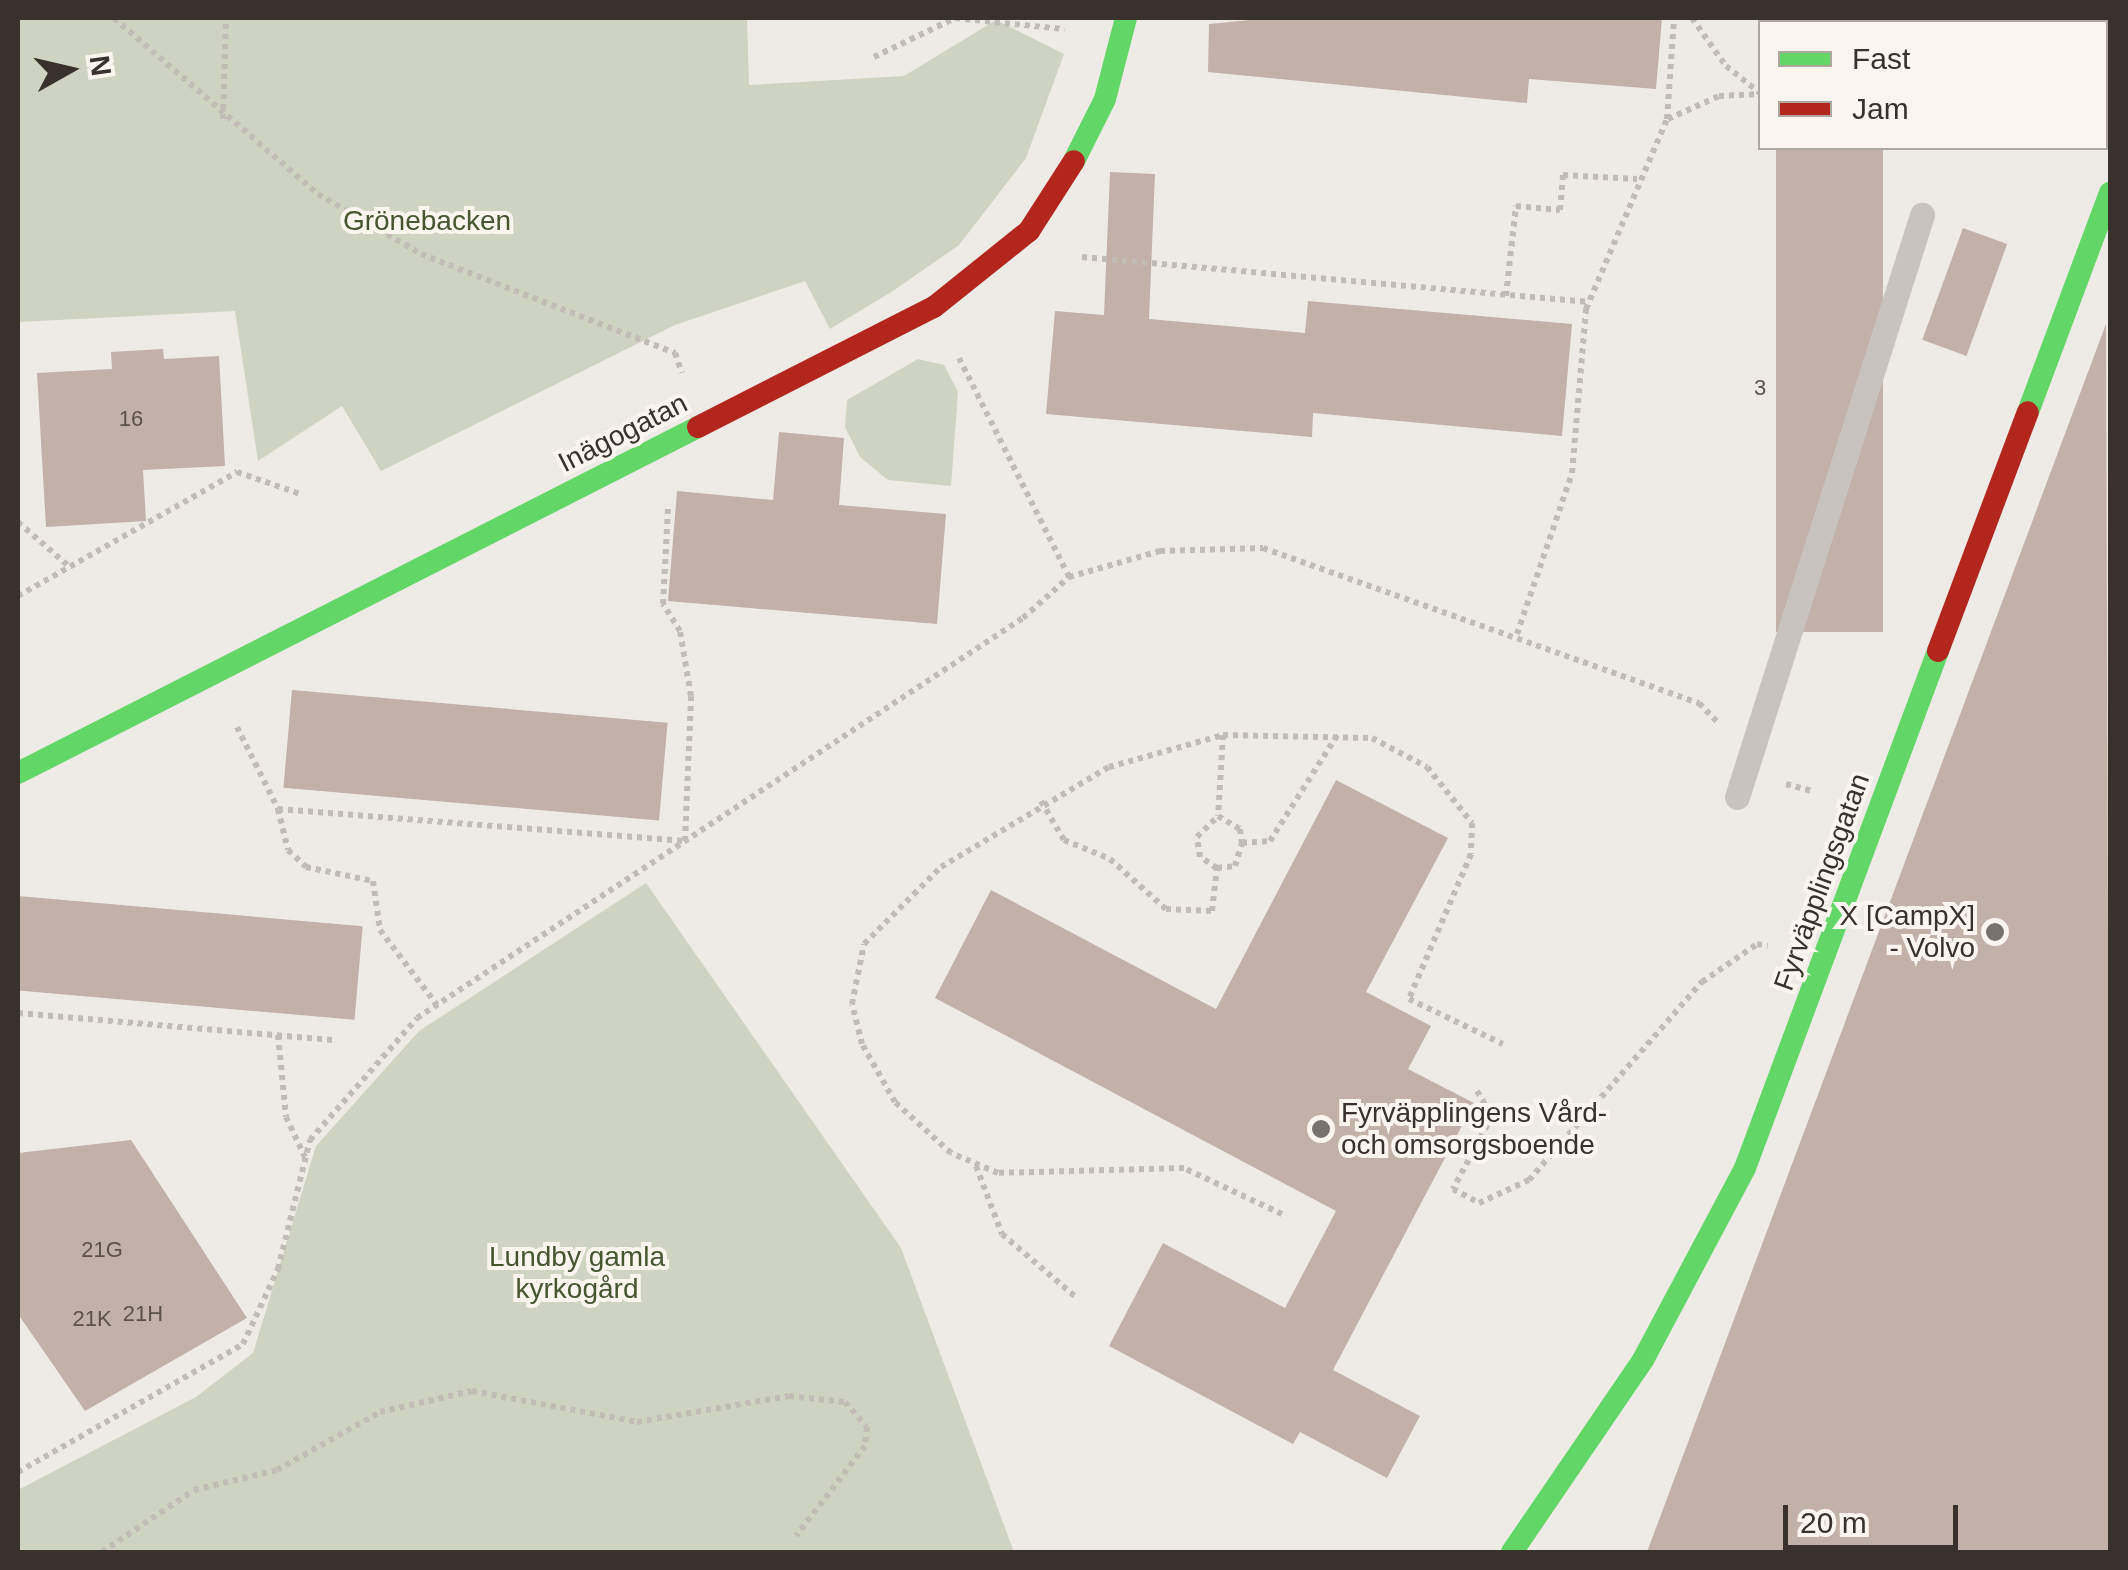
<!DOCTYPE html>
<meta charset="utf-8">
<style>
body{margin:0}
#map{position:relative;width:2128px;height:1570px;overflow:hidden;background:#eeebe6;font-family:Helvetica,sans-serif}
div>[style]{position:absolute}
.green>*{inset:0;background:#ced4c1}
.building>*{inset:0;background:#c1b1a8;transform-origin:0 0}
.path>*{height:6px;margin-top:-3px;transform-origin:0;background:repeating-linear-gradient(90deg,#c1bcb6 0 5px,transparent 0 10px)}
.lane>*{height:25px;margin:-12.5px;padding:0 12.5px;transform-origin:12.5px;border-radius:12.5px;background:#c8c3be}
.fast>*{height:22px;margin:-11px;padding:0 11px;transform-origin:11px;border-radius:11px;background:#63d668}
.jam>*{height:22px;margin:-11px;padding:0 11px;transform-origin:11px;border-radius:11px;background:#b3261e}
.dots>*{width:28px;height:28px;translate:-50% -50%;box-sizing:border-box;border:5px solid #faf5ee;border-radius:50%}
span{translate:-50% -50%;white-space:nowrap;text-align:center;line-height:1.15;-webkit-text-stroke:8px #faf5ee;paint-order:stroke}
.number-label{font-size:22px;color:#5b514b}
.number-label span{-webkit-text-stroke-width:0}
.park-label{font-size:28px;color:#455631}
.street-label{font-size:28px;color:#39312c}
.poi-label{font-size:28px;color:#39312c}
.right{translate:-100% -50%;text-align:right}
.left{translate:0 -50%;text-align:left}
.frame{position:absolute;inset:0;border:20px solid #39312c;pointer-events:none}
.legend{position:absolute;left:1758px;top:20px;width:350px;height:130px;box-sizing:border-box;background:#faf5ee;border:2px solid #ada7a0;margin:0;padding:12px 18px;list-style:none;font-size:30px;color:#39312c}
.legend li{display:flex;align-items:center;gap:20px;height:50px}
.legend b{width:50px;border:2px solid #ada7a0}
.north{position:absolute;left:20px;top:20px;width:100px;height:100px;-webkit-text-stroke:8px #faf5ee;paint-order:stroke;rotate:82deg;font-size:28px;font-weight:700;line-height:40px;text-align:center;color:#39312c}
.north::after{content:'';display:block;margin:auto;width:35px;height:45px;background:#39312c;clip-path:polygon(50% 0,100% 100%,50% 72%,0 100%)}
.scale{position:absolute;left:1783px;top:1505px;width:175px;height:45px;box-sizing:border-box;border:5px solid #39312c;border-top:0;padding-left:12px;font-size:30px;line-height:35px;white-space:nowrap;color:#39312c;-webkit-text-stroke:8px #faf5ee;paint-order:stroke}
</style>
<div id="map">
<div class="green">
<i style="clip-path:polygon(18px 18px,747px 18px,749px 85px,904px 76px,996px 20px,1064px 54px,1026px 158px,959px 245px,893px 291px,830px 329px,805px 281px,675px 325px,381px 471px,342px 406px,258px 461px,235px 311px,18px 322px)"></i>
<i style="clip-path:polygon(918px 359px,944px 365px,958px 392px,951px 486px,888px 480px,860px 457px,845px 427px,847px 400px)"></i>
<i style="clip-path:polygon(646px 883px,901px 1248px,1014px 1552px,18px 1552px,18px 1490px,196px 1397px,253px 1353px,316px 1146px,419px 1031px)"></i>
</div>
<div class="building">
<i style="clip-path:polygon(1270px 18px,1662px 18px,1656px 89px,1529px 79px,1527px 103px,1208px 72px,1209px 24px)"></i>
<i style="left:1776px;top:148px;width:107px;height:484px"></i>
<i style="clip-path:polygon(1110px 172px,1155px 174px,1149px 319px,1305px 333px,1308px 301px,1572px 324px,1562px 436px,1313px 413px,1312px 437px,1046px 414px,1055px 311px,1104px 315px)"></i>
<i style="left:1963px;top:228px;width:47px;height:119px;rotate:20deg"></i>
<i style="clip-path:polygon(2106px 324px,2110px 1552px,1647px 1552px)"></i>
<i style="clip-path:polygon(163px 349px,164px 359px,219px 356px,225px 466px,143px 470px,146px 521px,46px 527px,37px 373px,112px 369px,111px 352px)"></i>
<i style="clip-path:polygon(779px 432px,844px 438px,839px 505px,946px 514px,937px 624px,668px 601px,677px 491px,773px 500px)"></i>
<i style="left:292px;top:690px;width:377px;height:98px;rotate:5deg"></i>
<i style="clip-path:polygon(1336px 780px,1448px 838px,1366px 992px,1431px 1026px,1408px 1069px,1474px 1103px,1333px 1370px,1420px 1416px,1387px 1478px,1300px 1432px,1293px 1444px,1109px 1346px,1163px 1243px,1285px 1308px,1336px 1211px,935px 998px,991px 890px,1216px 1009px)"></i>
<i style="left:18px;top:896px;width:346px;height:94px;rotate:5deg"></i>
<i style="clip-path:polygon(131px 1140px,247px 1318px,85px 1411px,18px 1314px,18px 1153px)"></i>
</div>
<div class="path">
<i style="left:114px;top:18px;width:269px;rotate:40.8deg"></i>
<i style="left:318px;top:194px;width:119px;rotate:30.2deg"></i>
<i style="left:421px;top:254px;width:273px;rotate:21.3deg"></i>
<i style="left:675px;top:353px;width:21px;rotate:71deg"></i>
<i style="left:1692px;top:18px;width:59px;rotate:54.7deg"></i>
<i style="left:1726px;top:66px;width:43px;rotate:38.5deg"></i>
<i style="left:2102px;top:22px;width:4px;rotate:-76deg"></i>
<i style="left:874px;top:57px;width:90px;rotate:-25.7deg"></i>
<i style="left:955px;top:18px;width:110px;rotate:5.8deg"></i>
<i style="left:223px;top:119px;width:101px;rotate:-88.3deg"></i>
<i style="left:1668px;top:119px;width:56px;rotate:-24.3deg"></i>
<i style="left:1719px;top:96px;width:41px;rotate:-2.8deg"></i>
<i style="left:1082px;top:257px;width:509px;rotate:5.07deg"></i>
<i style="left:1506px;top:296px;width:91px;rotate:-83.7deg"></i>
<i style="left:1516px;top:206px;width:44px;rotate:5.2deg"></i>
<i style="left:1560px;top:210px;width:35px;rotate:-85deg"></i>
<i style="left:1563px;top:175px;width:74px;rotate:3.1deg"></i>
<i style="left:959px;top:358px;width:245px;rotate:63.3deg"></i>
<i style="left:18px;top:522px;width:70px;rotate:41deg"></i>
<i style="left:18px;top:596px;width:252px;rotate:-29.5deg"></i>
<i style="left:237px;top:472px;width:70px;rotate:19.2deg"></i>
<i style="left:1517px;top:634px;width:170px;rotate:-71.1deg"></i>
<i style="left:1572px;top:473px;width:165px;rotate:-85.1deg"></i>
<i style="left:1586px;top:309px;width:207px;rotate:-66.9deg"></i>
<i style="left:1667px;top:119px;width:101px;rotate:-86deg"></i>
<i style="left:237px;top:727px;width:92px;rotate:63.4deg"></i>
<i style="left:278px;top:809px;width:408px;rotate:4.5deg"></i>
<i style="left:685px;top:841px;width:145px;rotate:-87.6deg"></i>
<i style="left:691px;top:696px;width:66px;rotate:-99.6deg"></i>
<i style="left:680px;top:631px;width:32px;rotate:-122deg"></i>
<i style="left:663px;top:604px;width:97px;rotate:-87deg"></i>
<i style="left:1223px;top:735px;width:81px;rotate:93.5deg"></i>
<i style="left:1218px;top:816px;width:26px;rotate:31deg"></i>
<i style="left:1240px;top:829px;width:14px;rotate:82deg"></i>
<i style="left:1786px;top:784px;width:28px;rotate:15deg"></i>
<i style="left:1041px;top:801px;width:45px;rotate:59.5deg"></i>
<i style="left:1064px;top:840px;width:50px;rotate:22.4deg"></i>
<i style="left:1110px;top:859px;width:75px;rotate:41.8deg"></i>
<i style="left:1166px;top:909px;width:46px;rotate:2.5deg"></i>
<i style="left:1212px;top:911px;width:43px;rotate:-83.4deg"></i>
<i style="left:1217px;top:868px;width:18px;rotate:-6deg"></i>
<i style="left:1235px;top:866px;width:24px;rotate:-73deg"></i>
<i style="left:1242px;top:843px;width:28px;rotate:-4deg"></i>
<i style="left:1270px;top:841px;width:127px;rotate:-57.6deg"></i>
<i style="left:278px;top:809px;width:42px;rotate:76.3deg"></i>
<i style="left:288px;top:850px;width:25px;rotate:43deg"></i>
<i style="left:306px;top:867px;width:68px;rotate:11.8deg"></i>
<i style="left:373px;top:881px;width:49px;rotate:81.9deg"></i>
<i style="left:380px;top:930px;width:94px;rotate:52.8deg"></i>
<i style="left:1217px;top:868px;width:20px;rotate:-147deg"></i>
<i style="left:1200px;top:857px;width:20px;rotate:-99deg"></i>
<i style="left:1197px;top:837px;width:30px;rotate:-45deg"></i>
<i style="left:18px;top:1013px;width:318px;rotate:4.9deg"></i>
<i style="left:278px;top:1035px;width:82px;rotate:84.4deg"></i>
<i style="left:286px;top:1117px;width:44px;rotate:64.6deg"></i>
<i style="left:1477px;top:1091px;width:29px;rotate:59deg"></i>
<i style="left:1492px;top:1116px;width:83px;rotate:118.1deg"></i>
<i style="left:1453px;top:1189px;width:30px;rotate:28deg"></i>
<i style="left:1479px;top:1203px;width:55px;rotate:-24.7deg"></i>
<i style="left:1529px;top:1180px;width:263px;rotate:-48.9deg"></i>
<i style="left:1702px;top:982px;width:67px;rotate:-34.6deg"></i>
<i style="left:1757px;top:944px;width:11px;rotate:10deg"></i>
<i style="left:976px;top:1166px;width:73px;rotate:69.1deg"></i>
<i style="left:1002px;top:1234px;width:99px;rotate:40.5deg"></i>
<i style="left:1282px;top:1214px;width:108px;rotate:-154.9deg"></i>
<i style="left:1184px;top:1168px;width:186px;rotate:178.5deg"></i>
<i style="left:998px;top:1173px;width:51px;rotate:-156.9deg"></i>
<i style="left:951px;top:1153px;width:76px;rotate:-137.7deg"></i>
<i style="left:895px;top:1102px;width:67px;rotate:-119.6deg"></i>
<i style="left:862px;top:1044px;width:41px;rotate:-104deg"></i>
<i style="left:852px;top:1004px;width:61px;rotate:-78.7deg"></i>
<i style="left:864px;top:944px;width:109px;rotate:-45deg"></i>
<i style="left:941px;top:867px;width:196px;rotate:-30.8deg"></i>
<i style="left:1109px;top:767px;width:118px;rotate:-15.7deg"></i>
<i style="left:1223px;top:735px;width:149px;rotate:1.2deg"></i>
<i style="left:1372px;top:738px;width:62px;rotate:27.8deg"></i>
<i style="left:1427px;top:767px;width:72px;rotate:51.2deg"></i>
<i style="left:1472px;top:823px;width:31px;rotate:92deg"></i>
<i style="left:1471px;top:854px;width:158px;rotate:113.2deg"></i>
<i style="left:1409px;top:999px;width:104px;rotate:25.6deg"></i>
<i style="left:18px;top:1472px;width:259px;rotate:-29.6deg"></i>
<i style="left:243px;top:1344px;width:83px;rotate:-65deg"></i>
<i style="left:278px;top:1269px;width:133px;rotate:-76.1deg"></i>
<i style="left:310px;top:1140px;width:162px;rotate:-48.7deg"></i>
<i style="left:417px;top:1018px;width:726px;rotate:-33.43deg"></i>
<i style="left:1023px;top:618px;width:62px;rotate:-41.7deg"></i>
<i style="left:1069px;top:577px;width:95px;rotate:-15.9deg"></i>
<i style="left:1160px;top:551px;width:103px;rotate:-1.7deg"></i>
<i style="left:1263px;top:548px;width:463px;rotate:19.6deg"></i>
<i style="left:1699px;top:703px;width:28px;rotate:46deg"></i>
<i style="left:102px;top:1552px;width:111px;rotate:-34deg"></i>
<i style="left:194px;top:1490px;width:85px;rotate:-13.5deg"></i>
<i style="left:277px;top:1470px;width:118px;rotate:-29.4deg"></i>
<i style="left:380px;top:1412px;width:94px;rotate:-12.9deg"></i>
<i style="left:472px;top:1391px;width:168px;rotate:10.6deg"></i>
<i style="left:637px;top:1422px;width:154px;rotate:-9.7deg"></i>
<i style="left:789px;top:1396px;width:56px;rotate:6.1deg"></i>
<i style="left:845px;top:1402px;width:33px;rotate:49deg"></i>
<i style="left:867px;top:1427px;width:19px;rotate:96deg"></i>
<i style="left:865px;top:1446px;width:113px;rotate:127.5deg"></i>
</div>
<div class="lane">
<i style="left:1737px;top:797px;width:611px;rotate:-72.37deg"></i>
</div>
<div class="fast">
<i style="left:1074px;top:161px;width:69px;rotate:-63.4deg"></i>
<i style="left:1105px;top:99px;width:84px;rotate:-75.5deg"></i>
<i style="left:2028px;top:412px;width:234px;rotate:-69.5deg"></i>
<i style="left:18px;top:773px;width:763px;rotate:-26.97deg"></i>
<i style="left:1512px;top:1552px;width:232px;rotate:-55.7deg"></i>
<i style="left:1643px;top:1360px;width:217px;rotate:-62deg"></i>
<i style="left:1745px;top:1168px;width:552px;rotate:-69.53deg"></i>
</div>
<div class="jam">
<i style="left:698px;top:427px;width:265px;rotate:-27deg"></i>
<i style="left:934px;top:307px;width:122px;rotate:-38.7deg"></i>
<i style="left:1029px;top:231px;width:83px;rotate:-57.3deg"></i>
<i style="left:1938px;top:651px;width:255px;rotate:-69.4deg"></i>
</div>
<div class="dots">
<i style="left:1995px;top:932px;background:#78726d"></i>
<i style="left:1321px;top:1129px;background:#78726d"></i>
</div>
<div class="number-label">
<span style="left:1760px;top:388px">3</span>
<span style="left:131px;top:419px">16</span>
<span style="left:102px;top:1250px">21G</span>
<span style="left:143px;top:1314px">21H</span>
<span style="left:92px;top:1319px">21K</span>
</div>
<div class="park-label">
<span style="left:427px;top:221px">Grönebacken</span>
<span style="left:577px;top:1273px">Lundby gamla<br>kyrkogård</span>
</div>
<div class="street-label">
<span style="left:623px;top:433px;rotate:-27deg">Inägogatan</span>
<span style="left:1822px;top:882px;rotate:-70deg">Fyrväpplingsgatan</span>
</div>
<div class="poi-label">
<span class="right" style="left:1975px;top:932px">X [CampX]<br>- Volvo</span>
<span class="left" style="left:1341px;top:1129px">Fyrväpplingens Vård-<br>och omsorgsboende</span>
</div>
<div class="frame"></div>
<ul class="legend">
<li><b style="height:12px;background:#63d668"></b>Fast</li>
<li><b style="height:12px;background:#b3261e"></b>Jam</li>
</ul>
<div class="north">N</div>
<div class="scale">20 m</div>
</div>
